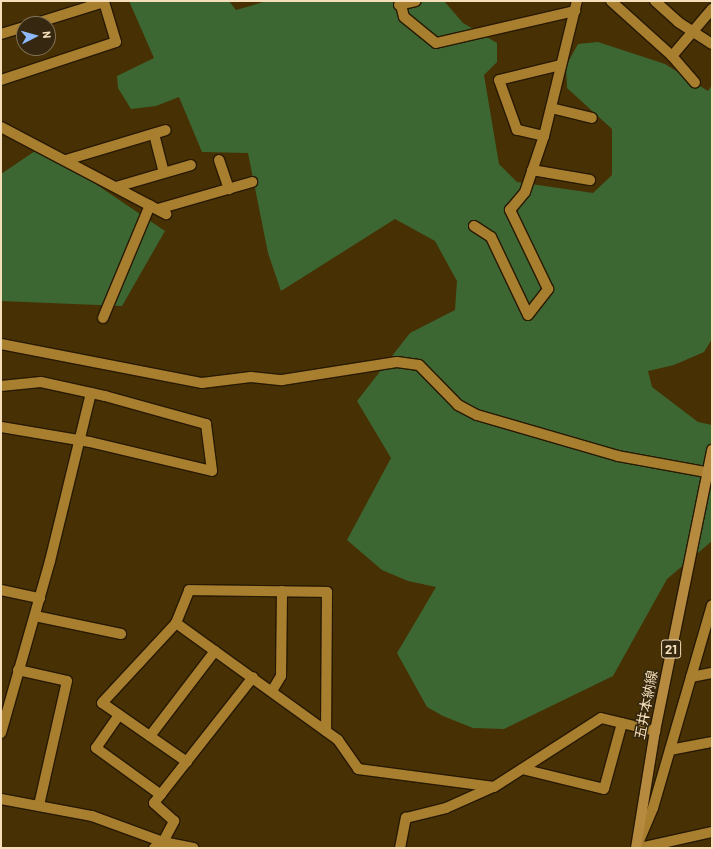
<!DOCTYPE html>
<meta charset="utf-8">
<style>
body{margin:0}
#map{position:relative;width:713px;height:849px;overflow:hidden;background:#463004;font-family:Barlow,"Noto Sans JP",sans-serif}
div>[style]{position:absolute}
.forest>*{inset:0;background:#3d6732}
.roads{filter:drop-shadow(1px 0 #271902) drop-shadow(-1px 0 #271902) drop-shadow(0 1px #271902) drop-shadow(0 -1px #271902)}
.minor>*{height:10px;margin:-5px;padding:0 5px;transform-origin:5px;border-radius:5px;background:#a87e2f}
.tertiary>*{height:10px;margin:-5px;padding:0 5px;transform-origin:5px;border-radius:5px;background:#a87e2f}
.primary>*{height:10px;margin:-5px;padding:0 5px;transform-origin:5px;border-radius:5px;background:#b68b3f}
span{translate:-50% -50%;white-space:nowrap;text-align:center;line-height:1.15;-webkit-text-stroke:3px #362810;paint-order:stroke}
.shield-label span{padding:1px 3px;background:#362810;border:1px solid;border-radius:3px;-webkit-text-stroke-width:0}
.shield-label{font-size:13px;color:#f5dfba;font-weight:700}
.street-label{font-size:14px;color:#f5dfba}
.frame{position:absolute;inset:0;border:2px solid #f5dfba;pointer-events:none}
.north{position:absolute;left:16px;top:16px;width:40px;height:40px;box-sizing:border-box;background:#362810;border:1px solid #827154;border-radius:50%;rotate:84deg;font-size:11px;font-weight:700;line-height:16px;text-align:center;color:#f5dfba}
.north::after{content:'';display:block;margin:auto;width:14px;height:18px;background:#8eb9fc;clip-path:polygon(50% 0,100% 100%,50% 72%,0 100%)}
</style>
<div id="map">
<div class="forest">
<i style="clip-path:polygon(129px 1px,229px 1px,236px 10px,267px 1px,444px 1px,463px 23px,497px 43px,497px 62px,484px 75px,499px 164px,517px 182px,593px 193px,612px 175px,612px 129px,567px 88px,566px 66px,578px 44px,598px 42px,665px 64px,708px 91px,712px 85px,712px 339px,704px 352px,674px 365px,648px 371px,652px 387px,698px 422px,712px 425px,712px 541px,667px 579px,613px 676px,504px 729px,473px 728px,443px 716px,427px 707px,397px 653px,436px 587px,408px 581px,382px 570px,347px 540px,391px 458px,357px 401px,410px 333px,455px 310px,457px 281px,435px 241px,395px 219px,281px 291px,268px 253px,248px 153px,202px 152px,179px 97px,156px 106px,131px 109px,118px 88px,117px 76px,154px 58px)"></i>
<i style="clip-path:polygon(41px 147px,165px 231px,122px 306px,1px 301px,1px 174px)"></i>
</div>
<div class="roads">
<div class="minor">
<i style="left:400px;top:1px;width:16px;rotate:76deg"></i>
<i style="left:404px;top:17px;width:41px;rotate:39.1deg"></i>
<i style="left:436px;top:43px;width:143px;rotate:-13deg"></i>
<i style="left:611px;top:1px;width:82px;rotate:42deg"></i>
<i style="left:672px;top:56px;width:35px;rotate:49deg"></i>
<i style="left:655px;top:1px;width:31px;rotate:42deg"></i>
<i style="left:678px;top:22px;width:40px;rotate:32.9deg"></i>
<i style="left:399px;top:5px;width:17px;rotate:-13deg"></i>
<i style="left:1px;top:34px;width:24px;rotate:-17deg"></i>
<i style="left:672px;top:56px;width:62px;rotate:-49.6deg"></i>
<i style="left:1px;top:80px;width:121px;rotate:-18.3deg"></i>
<i style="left:116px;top:42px;width:42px;rotate:-106.7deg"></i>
<i style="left:104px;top:2px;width:73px;rotate:162.6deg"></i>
<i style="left:551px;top:108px;width:42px;rotate:13.7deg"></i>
<i style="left:1px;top:127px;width:187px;rotate:27.8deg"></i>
<i style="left:154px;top:134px;width:40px;rotate:75.6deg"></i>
<i style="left:544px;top:136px;width:28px;rotate:-167deg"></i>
<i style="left:517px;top:130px;width:53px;rotate:-109.8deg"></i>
<i style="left:499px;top:80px;width:64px;rotate:-13.6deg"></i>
<i style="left:66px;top:160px;width:104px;rotate:-16.7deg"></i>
<i style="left:219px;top:160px;width:31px;rotate:71deg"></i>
<i style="left:532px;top:170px;width:59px;rotate:9.8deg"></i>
<i style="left:116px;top:187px;width:78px;rotate:-16.3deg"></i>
<i style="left:158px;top:209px;width:98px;rotate:-16deg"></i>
<i style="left:474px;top:226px;width:20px;rotate:33deg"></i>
<i style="left:491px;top:237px;width:86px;rotate:64.6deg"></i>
<i style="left:528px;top:315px;width:33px;rotate:-52deg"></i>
<i style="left:548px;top:289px;width:88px;rotate:-115.7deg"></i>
<i style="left:510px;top:210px;width:23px;rotate:-50deg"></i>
<i style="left:525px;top:192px;width:59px;rotate:-71.3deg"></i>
<i style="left:544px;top:136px;width:139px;rotate:-76.3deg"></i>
<i style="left:103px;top:318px;width:122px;rotate:-67.4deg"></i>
<i style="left:1px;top:344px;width:205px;rotate:11deg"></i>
<i style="left:202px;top:383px;width:49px;rotate:-7deg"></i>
<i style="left:251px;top:377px;width:31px;rotate:6deg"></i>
<i style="left:282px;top:380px;width:116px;rotate:-8.9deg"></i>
<i style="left:397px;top:362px;width:22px;rotate:8deg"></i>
<i style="left:419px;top:365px;width:56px;rotate:45.7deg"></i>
<i style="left:458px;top:405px;width:21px;rotate:28deg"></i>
<i style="left:477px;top:415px;width:147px;rotate:16.2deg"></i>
<i style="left:618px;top:456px;width:89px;rotate:10.3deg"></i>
<i style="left:1px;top:386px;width:40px;rotate:-5.7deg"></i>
<i style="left:41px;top:382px;width:66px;rotate:12.3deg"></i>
<i style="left:105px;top:396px;width:105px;rotate:15.5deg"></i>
<i style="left:206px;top:424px;width:47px;rotate:82.7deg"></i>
<i style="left:212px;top:471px;width:125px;rotate:-166.6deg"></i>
<i style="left:90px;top:442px;width:90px;rotate:-170.4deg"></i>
<i style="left:1px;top:590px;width:40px;rotate:12deg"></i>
<i style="left:35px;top:616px;width:88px;rotate:11.8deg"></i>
<i style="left:176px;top:623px;width:200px;rotate:35.8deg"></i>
<i style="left:338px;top:740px;width:35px;rotate:55deg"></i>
<i style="left:358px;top:769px;width:137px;rotate:7.5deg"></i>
<i style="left:494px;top:787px;width:127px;rotate:-32.8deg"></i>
<i style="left:601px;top:718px;width:56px;rotate:13.5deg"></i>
<i style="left:18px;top:670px;width:50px;rotate:12.7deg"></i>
<i style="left:67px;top:681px;width:127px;rotate:102.7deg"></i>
<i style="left:691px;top:677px;width:21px;rotate:-11deg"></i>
<i style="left:272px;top:691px;width:17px;rotate:-59deg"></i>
<i style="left:281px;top:676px;width:85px;rotate:-89.3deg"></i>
<i style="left:119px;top:715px;width:40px;rotate:124.9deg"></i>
<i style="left:96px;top:748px;width:80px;rotate:35.9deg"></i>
<i style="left:1px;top:733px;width:179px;rotate:-74.1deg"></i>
<i style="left:50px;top:561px;width:173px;rotate:-76.3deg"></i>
<i style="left:150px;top:736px;width:107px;rotate:-52.6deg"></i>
<i style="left:670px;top:750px;width:43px;rotate:-10.8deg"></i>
<i style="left:187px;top:762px;width:103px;rotate:-145.2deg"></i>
<i style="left:102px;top:703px;width:109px;rotate:-47.2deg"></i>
<i style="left:176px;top:623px;width:35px;rotate:-68deg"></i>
<i style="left:189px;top:590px;width:138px;rotate:0.8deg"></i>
<i style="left:327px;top:592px;width:139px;rotate:90.4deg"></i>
<i style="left:522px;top:769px;width:84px;rotate:13.7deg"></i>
<i style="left:604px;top:789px;width:68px;rotate:-74.7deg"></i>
<i style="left:1px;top:799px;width:93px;rotate:10.6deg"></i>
<i style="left:92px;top:816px;width:76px;rotate:20.1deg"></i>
<i style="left:163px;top:842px;width:31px;rotate:11deg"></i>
<i style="left:639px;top:841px;width:36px;rotate:-67deg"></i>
<i style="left:653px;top:808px;width:211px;rotate:-73.8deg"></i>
<i style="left:154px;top:848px;width:11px;rotate:-34deg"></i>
<i style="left:163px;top:842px;width:24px;rotate:-62deg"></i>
<i style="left:174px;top:821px;width:27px;rotate:-138deg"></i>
<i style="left:154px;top:803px;width:160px;rotate:-51.8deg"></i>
<i style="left:400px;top:848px;width:31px;rotate:-79deg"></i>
<i style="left:406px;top:818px;width:41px;rotate:-14deg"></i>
<i style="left:446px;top:808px;width:51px;rotate:-24.1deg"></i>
</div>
<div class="tertiary">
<i style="left:640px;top:848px;width:74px;rotate:-12.5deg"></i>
</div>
<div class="primary">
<i style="left:636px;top:848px;width:119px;rotate:-80.8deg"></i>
<i style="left:655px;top:731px;width:287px;rotate:-78.5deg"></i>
</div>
</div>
<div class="shield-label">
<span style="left:671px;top:649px">21</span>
</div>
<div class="street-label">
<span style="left:646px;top:705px;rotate:-79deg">五井本納線</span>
</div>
<div class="frame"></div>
<div class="north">N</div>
</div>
